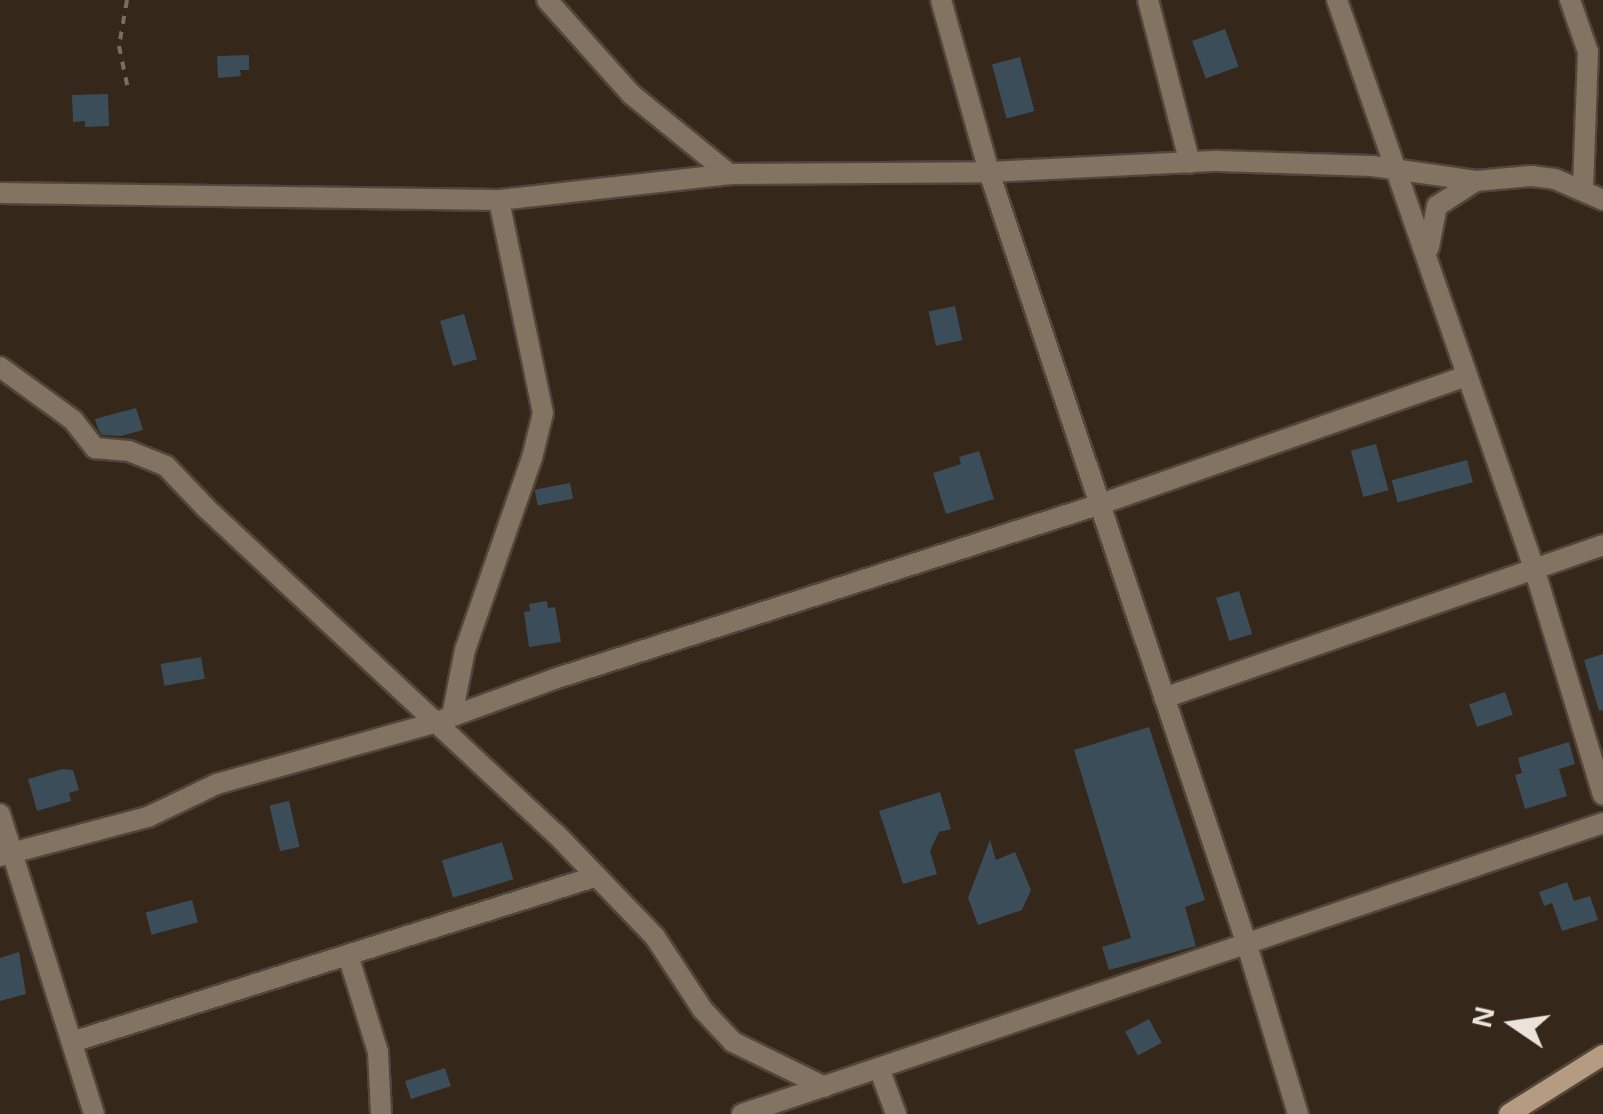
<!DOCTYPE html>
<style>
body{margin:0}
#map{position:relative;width:1603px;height:1114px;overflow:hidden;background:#35271a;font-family:Arial,sans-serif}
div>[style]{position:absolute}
.building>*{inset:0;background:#3c4d5a;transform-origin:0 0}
.path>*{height:4px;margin-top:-2px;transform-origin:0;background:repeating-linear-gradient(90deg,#7a6e63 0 8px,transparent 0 16px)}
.roads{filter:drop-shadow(2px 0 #524539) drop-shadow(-2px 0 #524539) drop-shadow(0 2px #524539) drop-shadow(0 -2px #524539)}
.street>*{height:20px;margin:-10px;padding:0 10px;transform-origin:10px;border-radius:10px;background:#827363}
.secondary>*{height:20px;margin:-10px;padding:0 10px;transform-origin:10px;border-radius:10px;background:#b59b82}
span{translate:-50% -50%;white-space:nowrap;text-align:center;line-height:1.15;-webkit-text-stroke:8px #35271a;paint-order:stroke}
.north{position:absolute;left:1463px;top:974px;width:100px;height:100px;-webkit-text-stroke:8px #35271a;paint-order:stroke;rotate:283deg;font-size:28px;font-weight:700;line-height:40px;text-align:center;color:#ebe2d9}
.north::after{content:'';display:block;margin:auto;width:35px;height:45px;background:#ebe2d9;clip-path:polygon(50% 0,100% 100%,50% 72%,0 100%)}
</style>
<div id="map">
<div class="building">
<i style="left:1225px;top:29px;width:40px;height:35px;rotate:70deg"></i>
<i style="clip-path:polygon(249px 55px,249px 70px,240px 70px,241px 76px,218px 78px,217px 56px)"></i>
<i style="left:1020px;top:57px;width:56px;height:29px;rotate:75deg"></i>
<i style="clip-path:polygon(108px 94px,109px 126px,85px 127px,85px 121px,73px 122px,72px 95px)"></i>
<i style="left:955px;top:306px;width:35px;height:27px;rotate:78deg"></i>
<i style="left:464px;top:314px;width:47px;height:25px;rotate:74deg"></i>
<i style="clip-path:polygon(136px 408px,143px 430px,121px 436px,102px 435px,98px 429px,95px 419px)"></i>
<i style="left:1376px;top:444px;width:48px;height:26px;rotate:75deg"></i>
<i style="clip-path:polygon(979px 451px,994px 499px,946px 514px,933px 473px,961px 464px,959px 457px)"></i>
<i style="left:1467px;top:460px;width:23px;height:78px;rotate:75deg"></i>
<i style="left:570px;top:483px;width:16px;height:36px;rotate:79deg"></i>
<i style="left:1239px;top:591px;width:45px;height:24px;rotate:73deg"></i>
<i style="clip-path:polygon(547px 601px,548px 608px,555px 607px,561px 642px,529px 647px,524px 612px,530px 611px,529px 604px)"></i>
<i style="clip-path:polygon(1603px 654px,1603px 710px,1599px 711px,1584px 660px)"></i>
<i style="left:201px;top:657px;width:22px;height:41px;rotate:80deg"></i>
<i style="left:1505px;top:692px;width:24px;height:38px;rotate:71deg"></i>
<i style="clip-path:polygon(1149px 727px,1205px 900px,1185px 907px,1196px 946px,1109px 970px,1102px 947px,1131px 938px,1074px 750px)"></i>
<i style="clip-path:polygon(1569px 742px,1575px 764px,1559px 769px,1567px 796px,1525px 809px,1515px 775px,1522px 773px,1518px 758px)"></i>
<i style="clip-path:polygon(62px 769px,73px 770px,79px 790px,69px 793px,71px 801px,37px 811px,28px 779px)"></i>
<i style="clip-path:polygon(940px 792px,951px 829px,939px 832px,930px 851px,937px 874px,903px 884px,879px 811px)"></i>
<i style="left:289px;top:801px;width:47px;height:20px;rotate:77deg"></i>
<i style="clip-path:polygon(990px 840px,996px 860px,1015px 852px,1031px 890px,1022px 910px,978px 925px,968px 898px)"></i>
<i style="left:502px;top:842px;width:39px;height:63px;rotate:73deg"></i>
<i style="clip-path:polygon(1567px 882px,1574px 901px,1590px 896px,1598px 920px,1562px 931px,1552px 903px,1544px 906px,1539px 892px)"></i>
<i style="left:192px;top:900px;width:23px;height:48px;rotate:75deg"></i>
<i style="clip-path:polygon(19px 952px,26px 994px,0 1001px,0 958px)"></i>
<i style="left:1149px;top:1019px;width:27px;height:27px;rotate:62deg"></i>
<i style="left:445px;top:1068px;width:19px;height:42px;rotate:72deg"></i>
</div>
<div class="path">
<i style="left:127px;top:0;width:47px;rotate:99.9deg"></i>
<i style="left:119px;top:46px;width:44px;rotate:78.2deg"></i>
</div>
<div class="roads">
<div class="street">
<i style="left:547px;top:0;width:126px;rotate:48.2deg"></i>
<i style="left:631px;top:94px;width:127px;rotate:39.2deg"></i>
<i style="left:941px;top:0;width:179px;rotate:74.4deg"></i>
<i style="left:989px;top:172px;width:815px;rotate:71.54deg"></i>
<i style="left:1247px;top:945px;width:177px;rotate:73.2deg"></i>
<i style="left:1148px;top:0;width:168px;rotate:75.6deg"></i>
<i style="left:1337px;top:0;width:601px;rotate:70.87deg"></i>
<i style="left:1534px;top:568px;width:237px;rotate:73.1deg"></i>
<i style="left:1570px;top:0;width:55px;rotate:70.9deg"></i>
<i style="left:1588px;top:52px;width:139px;rotate:92.1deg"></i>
<i style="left:0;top:193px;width:499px;rotate:0.8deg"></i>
<i style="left:499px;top:200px;width:231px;rotate:-6.4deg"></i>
<i style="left:729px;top:174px;width:260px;rotate:-0.4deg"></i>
<i style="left:989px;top:172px;width:229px;rotate:-2.8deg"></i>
<i style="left:1218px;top:161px;width:154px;rotate:1.9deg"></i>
<i style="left:1372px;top:166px;width:105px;rotate:8.2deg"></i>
<i style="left:1476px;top:181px;width:55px;rotate:-5.2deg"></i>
<i style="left:1531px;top:176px;width:24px;rotate:7deg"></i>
<i style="left:1555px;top:179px;width:52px;rotate:23.6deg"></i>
<i style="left:1429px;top:247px;width:42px;rotate:-79deg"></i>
<i style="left:1437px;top:206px;width:46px;rotate:-32.7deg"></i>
<i style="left:0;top:367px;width:90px;rotate:36deg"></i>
<i style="left:73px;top:420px;width:36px;rotate:52deg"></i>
<i style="left:95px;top:448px;width:34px;rotate:5deg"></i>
<i style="left:129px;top:451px;width:40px;rotate:22deg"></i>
<i style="left:166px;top:466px;width:58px;rotate:46.4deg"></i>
<i style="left:206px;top:508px;width:478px;rotate:43deg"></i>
<i style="left:556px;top:834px;width:143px;rotate:46.1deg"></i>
<i style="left:655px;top:937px;width:87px;rotate:56.7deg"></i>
<i style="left:703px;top:1010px;width:44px;rotate:46.8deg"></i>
<i style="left:733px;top:1042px;width:102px;rotate:26.1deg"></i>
<i style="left:1164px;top:698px;width:465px;rotate:-19.2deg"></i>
<i style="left:452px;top:716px;width:67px;rotate:-78.9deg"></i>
<i style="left:465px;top:650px;width:203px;rotate:-70.8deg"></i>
<i style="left:532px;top:458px;width:46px;rotate:-76.3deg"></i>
<i style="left:543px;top:413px;width:217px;rotate:-101.7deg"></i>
<i style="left:0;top:814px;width:314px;rotate:72.6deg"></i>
<i style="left:0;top:856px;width:153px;rotate:-14.8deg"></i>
<i style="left:148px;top:817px;width:76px;rotate:-25.6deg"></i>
<i style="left:217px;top:784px;width:225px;rotate:-15.7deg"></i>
<i style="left:434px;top:723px;width:128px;rotate:-20.1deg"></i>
<i style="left:554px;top:679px;width:571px;rotate:-17.74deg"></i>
<i style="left:1098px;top:505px;width:391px;rotate:-19.3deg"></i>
<i style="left:348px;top:955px;width:102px;rotate:72.8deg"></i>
<i style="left:378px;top:1052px;width:62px;rotate:87.2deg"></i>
<i style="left:72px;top:1042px;width:547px;rotate:-17.54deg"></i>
<i style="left:879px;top:1068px;width:49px;rotate:69.7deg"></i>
<i style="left:742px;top:1114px;width:909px;rotate:-18.67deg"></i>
</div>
<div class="secondary">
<i style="left:1509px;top:1114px;width:111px;rotate:-32.1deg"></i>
</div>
</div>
<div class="north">N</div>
</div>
